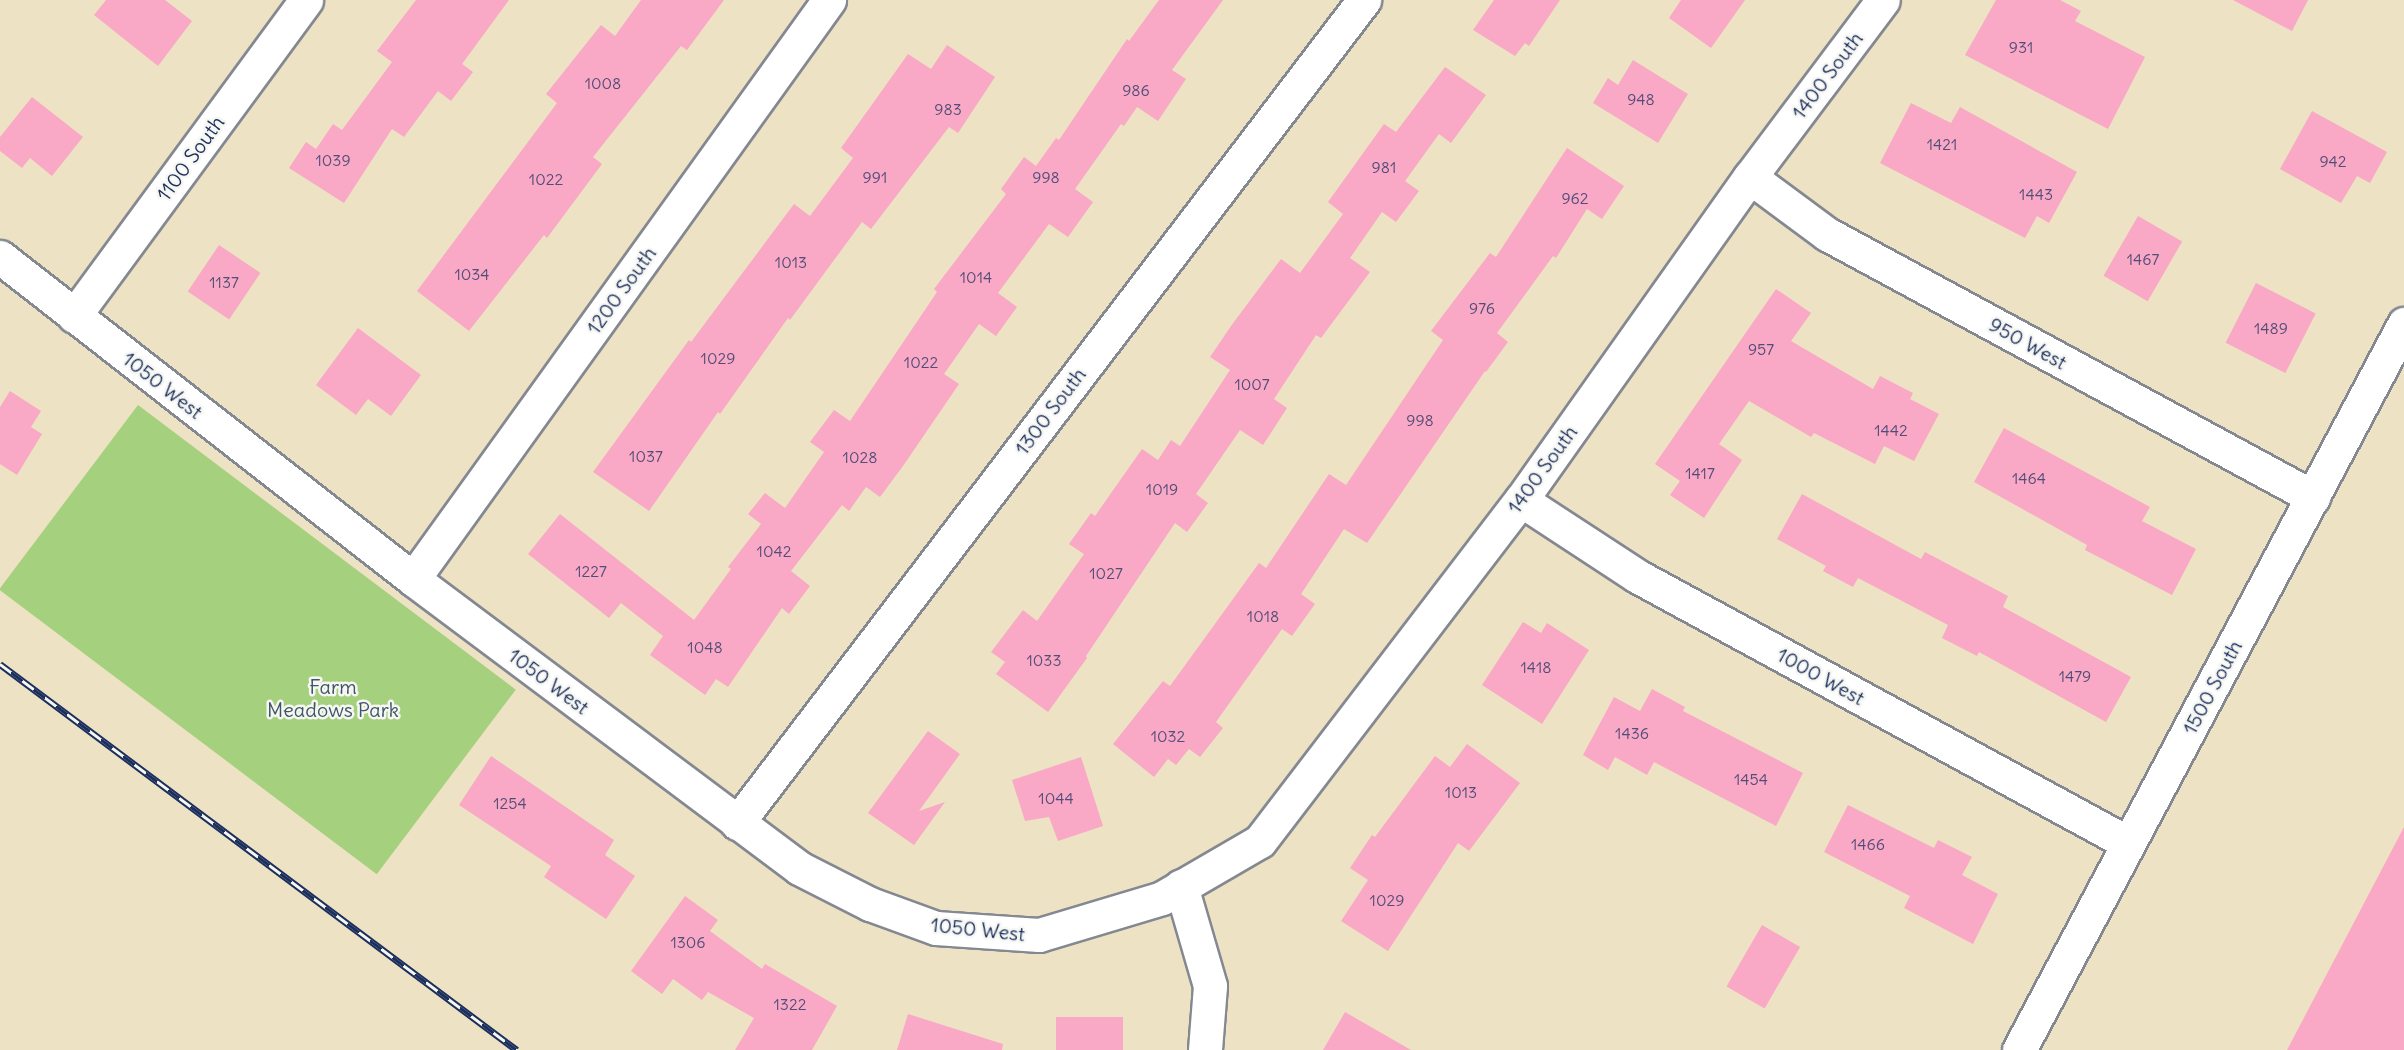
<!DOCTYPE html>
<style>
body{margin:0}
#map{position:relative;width:2404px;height:1050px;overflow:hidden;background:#eee2c4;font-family:Delius,sans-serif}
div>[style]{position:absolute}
.green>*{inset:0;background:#a5d07d;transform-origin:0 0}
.building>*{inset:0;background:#f9a8c5;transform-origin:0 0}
.roads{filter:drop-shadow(2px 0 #848891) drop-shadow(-2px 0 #848891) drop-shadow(0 2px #848891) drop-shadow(0 -2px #848891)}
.minor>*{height:33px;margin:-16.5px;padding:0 16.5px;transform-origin:16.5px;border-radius:16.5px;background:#fff}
.rail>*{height:7px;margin-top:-3.5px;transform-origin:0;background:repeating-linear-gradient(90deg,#f6f6f2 0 14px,#1b2f5e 0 28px);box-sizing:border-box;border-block:2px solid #1b2f5e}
span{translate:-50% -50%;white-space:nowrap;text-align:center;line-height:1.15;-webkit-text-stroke:5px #f6f6f2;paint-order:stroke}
.number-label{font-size:16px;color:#524d78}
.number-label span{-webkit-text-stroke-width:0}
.street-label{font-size:20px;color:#1b2f5e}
.park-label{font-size:20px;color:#3e5766}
</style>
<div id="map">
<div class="green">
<i style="left:138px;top:405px;width:473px;height:231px;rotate:37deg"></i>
</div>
<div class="building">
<i style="clip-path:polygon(106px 0,165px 0,192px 21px,158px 66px,94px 15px)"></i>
<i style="clip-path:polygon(416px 0,509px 0,462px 64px,473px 72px,451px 101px,438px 91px,404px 137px,392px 129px,344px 203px,289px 168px,306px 142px,316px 149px,333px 124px,342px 130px,392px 62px,377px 51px)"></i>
<i style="clip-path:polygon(641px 0,724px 0,687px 50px,681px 46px,593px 157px,602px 164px,547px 238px,544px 235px,469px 331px,417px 291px,557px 103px,546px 94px,601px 25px,615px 36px)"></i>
<i style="clip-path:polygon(1159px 0,1223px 0,1172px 70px,1186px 79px,1158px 121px,1137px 107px,1124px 126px,1121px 124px,1075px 189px,1093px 202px,1068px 237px,1049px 224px,998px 293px,1017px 307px,996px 336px,979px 324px,944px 374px,959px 384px,903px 466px,880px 497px,866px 487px,849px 511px,842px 505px,791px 571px,810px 586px,789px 614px,782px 608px,728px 687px,716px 679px,705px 695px,650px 655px,663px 636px,621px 603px,609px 618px,528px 554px,560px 514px,694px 620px,731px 569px,728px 567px,761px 524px,748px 514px,765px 493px,785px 508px,824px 452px,810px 442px,834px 410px,850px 421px,937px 292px,934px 289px,1006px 194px,1001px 189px,1024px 157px,1036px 166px,1056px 138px,1059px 140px,1127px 39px,1129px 41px)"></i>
<i style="clip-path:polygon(1494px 0,1560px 0,1529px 46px,1525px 43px,1515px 56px,1473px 30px)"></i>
<i style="clip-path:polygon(1681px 0,1745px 0,1711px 48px,1669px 18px)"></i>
<i style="clip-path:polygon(1996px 0,2060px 0,2081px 11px,2075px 21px,2145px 57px,2108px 129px,1965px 55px)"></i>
<i style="clip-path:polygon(2233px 0,2308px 0,2292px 31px)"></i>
<i style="clip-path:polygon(947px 45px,995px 77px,958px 133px,949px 127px,871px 229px,862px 222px,790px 320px,788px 318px,720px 414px,718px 412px,649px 511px,593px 472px,689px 340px,691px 342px,794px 204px,810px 216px,853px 158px,841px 148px,908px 54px,931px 69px)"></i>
<i style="clip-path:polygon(1633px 60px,1688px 94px,1658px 143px,1593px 103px,1608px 78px,1618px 85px)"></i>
<i style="clip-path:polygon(1445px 67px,1486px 95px,1451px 143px,1439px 134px,1405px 181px,1419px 191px,1396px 222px,1382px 212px,1350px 258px,1370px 272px,1321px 338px,1316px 335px,1274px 399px,1287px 408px,1263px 445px,1240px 430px,1196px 494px,1208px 503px,1187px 532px,1175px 523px,1086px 656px,1087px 658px,1048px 712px,996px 674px,1005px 662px,991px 652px,1023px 610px,1037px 621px,1084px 554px,1069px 544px,1091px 513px,1095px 516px,1142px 449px,1158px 460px,1171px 440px,1180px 446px,1230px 370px,1210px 357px,1231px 326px,1281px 259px,1300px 273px,1343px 214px,1328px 202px,1384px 124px,1396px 132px)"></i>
<i style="clip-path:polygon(32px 97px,83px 137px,52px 176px,30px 158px,22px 168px,0 151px,0 137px)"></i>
<i style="clip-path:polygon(1911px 103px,1951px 123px,1960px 107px,2077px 172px,2049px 223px,2037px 216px,2025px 238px,1880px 163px)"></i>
<i style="clip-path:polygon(2312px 111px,2387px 152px,2370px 183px,2357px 176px,2341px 203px,2280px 169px)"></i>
<i style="clip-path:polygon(1567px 148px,1624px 186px,1602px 219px,1587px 209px,1556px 258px,1553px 256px,1497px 333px,1508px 342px,1486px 372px,1485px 371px,1367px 543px,1344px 529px,1301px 594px,1315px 604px,1292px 636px,1282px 629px,1216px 722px,1223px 728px,1200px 757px,1189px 749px,1176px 765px,1168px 759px,1154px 777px,1113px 744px,1163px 681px,1170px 686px,1259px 563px,1266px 568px,1329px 474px,1346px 485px,1443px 340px,1431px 331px,1490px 253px,1496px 257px)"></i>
<i style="left:2138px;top:216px;width:51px;height:69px;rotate:30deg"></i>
<i style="left:219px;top:245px;width:50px;height:56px;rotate:34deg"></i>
<i style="left:2256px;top:283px;width:67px;height:67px;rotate:27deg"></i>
<i style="clip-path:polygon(1776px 289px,1811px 313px,1791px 341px,1873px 389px,1880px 376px,1913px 393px,1910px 399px,1939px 414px,1914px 461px,1884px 446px,1875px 464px,1814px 433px,1811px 437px,1749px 401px,1719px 444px,1742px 460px,1704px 518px,1670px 495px,1680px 481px,1655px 464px)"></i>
<i style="clip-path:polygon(358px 328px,421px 375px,391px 416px,368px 399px,356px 415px,316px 385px)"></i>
<i style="clip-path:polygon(10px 391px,41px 411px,31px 427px,42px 434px,17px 475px,0 464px,0 407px)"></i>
<i style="clip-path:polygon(2004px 428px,2150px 507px,2142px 521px,2196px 549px,2172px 595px,2085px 550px,2087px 545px,1974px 482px)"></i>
<i style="clip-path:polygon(1802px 494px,1921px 559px,1925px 552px,2008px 596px,2003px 607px,2131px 677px,2106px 722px,1979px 652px,1977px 656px,1942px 638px,1948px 625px,1858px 578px,1853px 587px,1823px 571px,1826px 566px,1777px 539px)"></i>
<i style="clip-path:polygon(1523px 622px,1541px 633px,1547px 623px,1589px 650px,1542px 724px,1482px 685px)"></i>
<i style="clip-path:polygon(1652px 689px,1685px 707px,1683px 711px,1803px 773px,1776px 826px,1654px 762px,1647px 775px,1615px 757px,1608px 770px,1583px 755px,1614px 697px,1640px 711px)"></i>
<i style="clip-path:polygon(928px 731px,960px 754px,919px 811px,945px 802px,914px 845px,868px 813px)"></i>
<i style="clip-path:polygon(1467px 744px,1520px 783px,1469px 851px,1458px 843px,1388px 951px,1341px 921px,1368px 880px,1350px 868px,1372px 835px,1375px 837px,1435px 756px,1450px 767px)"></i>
<i style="clip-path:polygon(491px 756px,614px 840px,605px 855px,635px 876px,606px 919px,544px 877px,551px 866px,459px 805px)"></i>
<i style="clip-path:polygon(1081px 757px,1103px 826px,1058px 841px,1049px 817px,1025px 821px,1012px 780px)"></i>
<i style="clip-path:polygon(1848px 805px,1934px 848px,1938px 840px,1972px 857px,1962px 875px,1998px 894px,1973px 944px,1904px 908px,1910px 896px,1824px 852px)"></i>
<i style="clip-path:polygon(2404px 827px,2404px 1050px,2287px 1050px)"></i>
<i style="clip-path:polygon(685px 896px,718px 920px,710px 931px,762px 969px,765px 964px,837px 1006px,812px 1050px,735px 1050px,754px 1018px,708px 992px,702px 1000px,673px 979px,662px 994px,631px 971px)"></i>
<i style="left:1762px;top:925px;width:44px;height:71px;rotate:30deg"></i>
<i style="clip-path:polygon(1345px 1012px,1411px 1050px,1323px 1050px)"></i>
<i style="clip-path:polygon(908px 1014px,1003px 1044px,1002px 1050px,897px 1050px)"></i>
<i style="left:1123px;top:1017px;width:33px;height:67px;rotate:90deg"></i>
</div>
<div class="roads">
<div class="minor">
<i style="left:1750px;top:177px;width:96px;rotate:36.5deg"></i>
<i style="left:1827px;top:234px;width:553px;rotate:28.42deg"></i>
<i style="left:0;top:257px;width:524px;rotate:37.94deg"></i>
<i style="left:413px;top:579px;width:482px;rotate:36.8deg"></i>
<i style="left:799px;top:868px;width:80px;rotate:26.9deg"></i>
<i style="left:870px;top:904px;width:70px;rotate:20deg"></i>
<i style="left:936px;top:928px;width:103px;rotate:3.9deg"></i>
<i style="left:1039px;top:935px;width:128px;rotate:-16.7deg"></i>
<i style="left:1162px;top:898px;width:113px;rotate:-30.2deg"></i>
<i style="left:1260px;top:841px;width:429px;rotate:-52.6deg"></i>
<i style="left:1521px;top:500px;width:396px;rotate:-54.7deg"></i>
<i style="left:1750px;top:177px;width:221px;rotate:-53.1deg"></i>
<i style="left:74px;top:316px;width:392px;rotate:-53.7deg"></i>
<i style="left:1521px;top:500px;width:139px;rotate:33.2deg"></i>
<i style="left:1637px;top:576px;width:559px;rotate:28.54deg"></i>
<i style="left:413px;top:579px;width:713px;rotate:-54.3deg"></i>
<i style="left:737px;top:823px;width:1035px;rotate:-52.7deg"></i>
<i style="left:1181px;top:886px;width:104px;rotate:73.8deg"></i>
<i style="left:1210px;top:986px;width:64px;rotate:94.5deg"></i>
<i style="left:2019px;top:1050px;width:822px;rotate:-62.06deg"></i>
</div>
</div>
<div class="rail">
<i style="left:0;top:664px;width:645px;rotate:36.75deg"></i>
</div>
<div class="number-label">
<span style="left:2021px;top:47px">931</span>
<span style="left:603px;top:83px">1008</span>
<span style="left:1136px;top:90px">986</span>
<span style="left:1641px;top:99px">948</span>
<span style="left:948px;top:109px">983</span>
<span style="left:1942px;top:144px">1421</span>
<span style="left:333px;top:160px">1039</span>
<span style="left:2333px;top:161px">942</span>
<span style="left:1384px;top:167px">981</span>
<span style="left:875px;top:177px">991</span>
<span style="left:1046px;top:177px">998</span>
<span style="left:546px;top:179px">1022</span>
<span style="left:2036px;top:194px">1443</span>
<span style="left:1575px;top:198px">962</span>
<span style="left:2143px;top:259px">1467</span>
<span style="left:791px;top:262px">1013</span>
<span style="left:472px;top:274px">1034</span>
<span style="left:976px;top:277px">1014</span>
<span style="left:224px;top:282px">1137</span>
<span style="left:1482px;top:308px">976</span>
<span style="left:2271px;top:328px">1489</span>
<span style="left:1761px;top:349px">957</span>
<span style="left:718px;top:358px">1029</span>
<span style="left:921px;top:362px">1022</span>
<span style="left:1252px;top:384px">1007</span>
<span style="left:1420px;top:420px">998</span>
<span style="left:1891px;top:430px">1442</span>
<span style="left:646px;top:456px">1037</span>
<span style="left:860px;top:457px">1028</span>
<span style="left:1700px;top:473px">1417</span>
<span style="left:2029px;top:478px">1464</span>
<span style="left:1162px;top:489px">1019</span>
<span style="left:774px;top:551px">1042</span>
<span style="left:591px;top:571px">1227</span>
<span style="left:1106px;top:573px">1027</span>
<span style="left:1263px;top:616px">1018</span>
<span style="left:705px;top:647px">1048</span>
<span style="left:1044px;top:660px">1033</span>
<span style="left:1536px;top:667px">1418</span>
<span style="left:2075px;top:676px">1479</span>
<span style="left:1632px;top:733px">1436</span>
<span style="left:1168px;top:736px">1032</span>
<span style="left:1751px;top:779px">1454</span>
<span style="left:1461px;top:792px">1013</span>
<span style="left:1056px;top:798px">1044</span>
<span style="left:510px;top:803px">1254</span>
<span style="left:1868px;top:844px">1466</span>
<span style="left:1387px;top:900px">1029</span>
<span style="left:688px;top:942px">1306</span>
<span style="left:790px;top:1004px">1322</span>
</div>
<div class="street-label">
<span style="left:1827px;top:75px;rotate:-53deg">1400 South</span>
<span style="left:190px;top:158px;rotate:-54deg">1100 South</span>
<span style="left:621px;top:290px;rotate:-54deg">1200 South</span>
<span style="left:2028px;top:343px;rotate:29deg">950 West</span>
<span style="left:163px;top:385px;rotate:38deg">1050 West</span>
<span style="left:1050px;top:411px;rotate:-53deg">1300 South</span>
<span style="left:1542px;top:469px;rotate:-54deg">1400 South</span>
<span style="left:1821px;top:676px;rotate:29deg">1000 West</span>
<span style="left:549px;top:681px;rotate:37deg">1050 West</span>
<span style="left:2212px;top:687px;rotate:-62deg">1500 South</span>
<span style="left:978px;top:929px;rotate:6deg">1050 West</span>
</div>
<div class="park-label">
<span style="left:333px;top:698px">Farm<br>Meadows Park</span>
</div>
</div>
